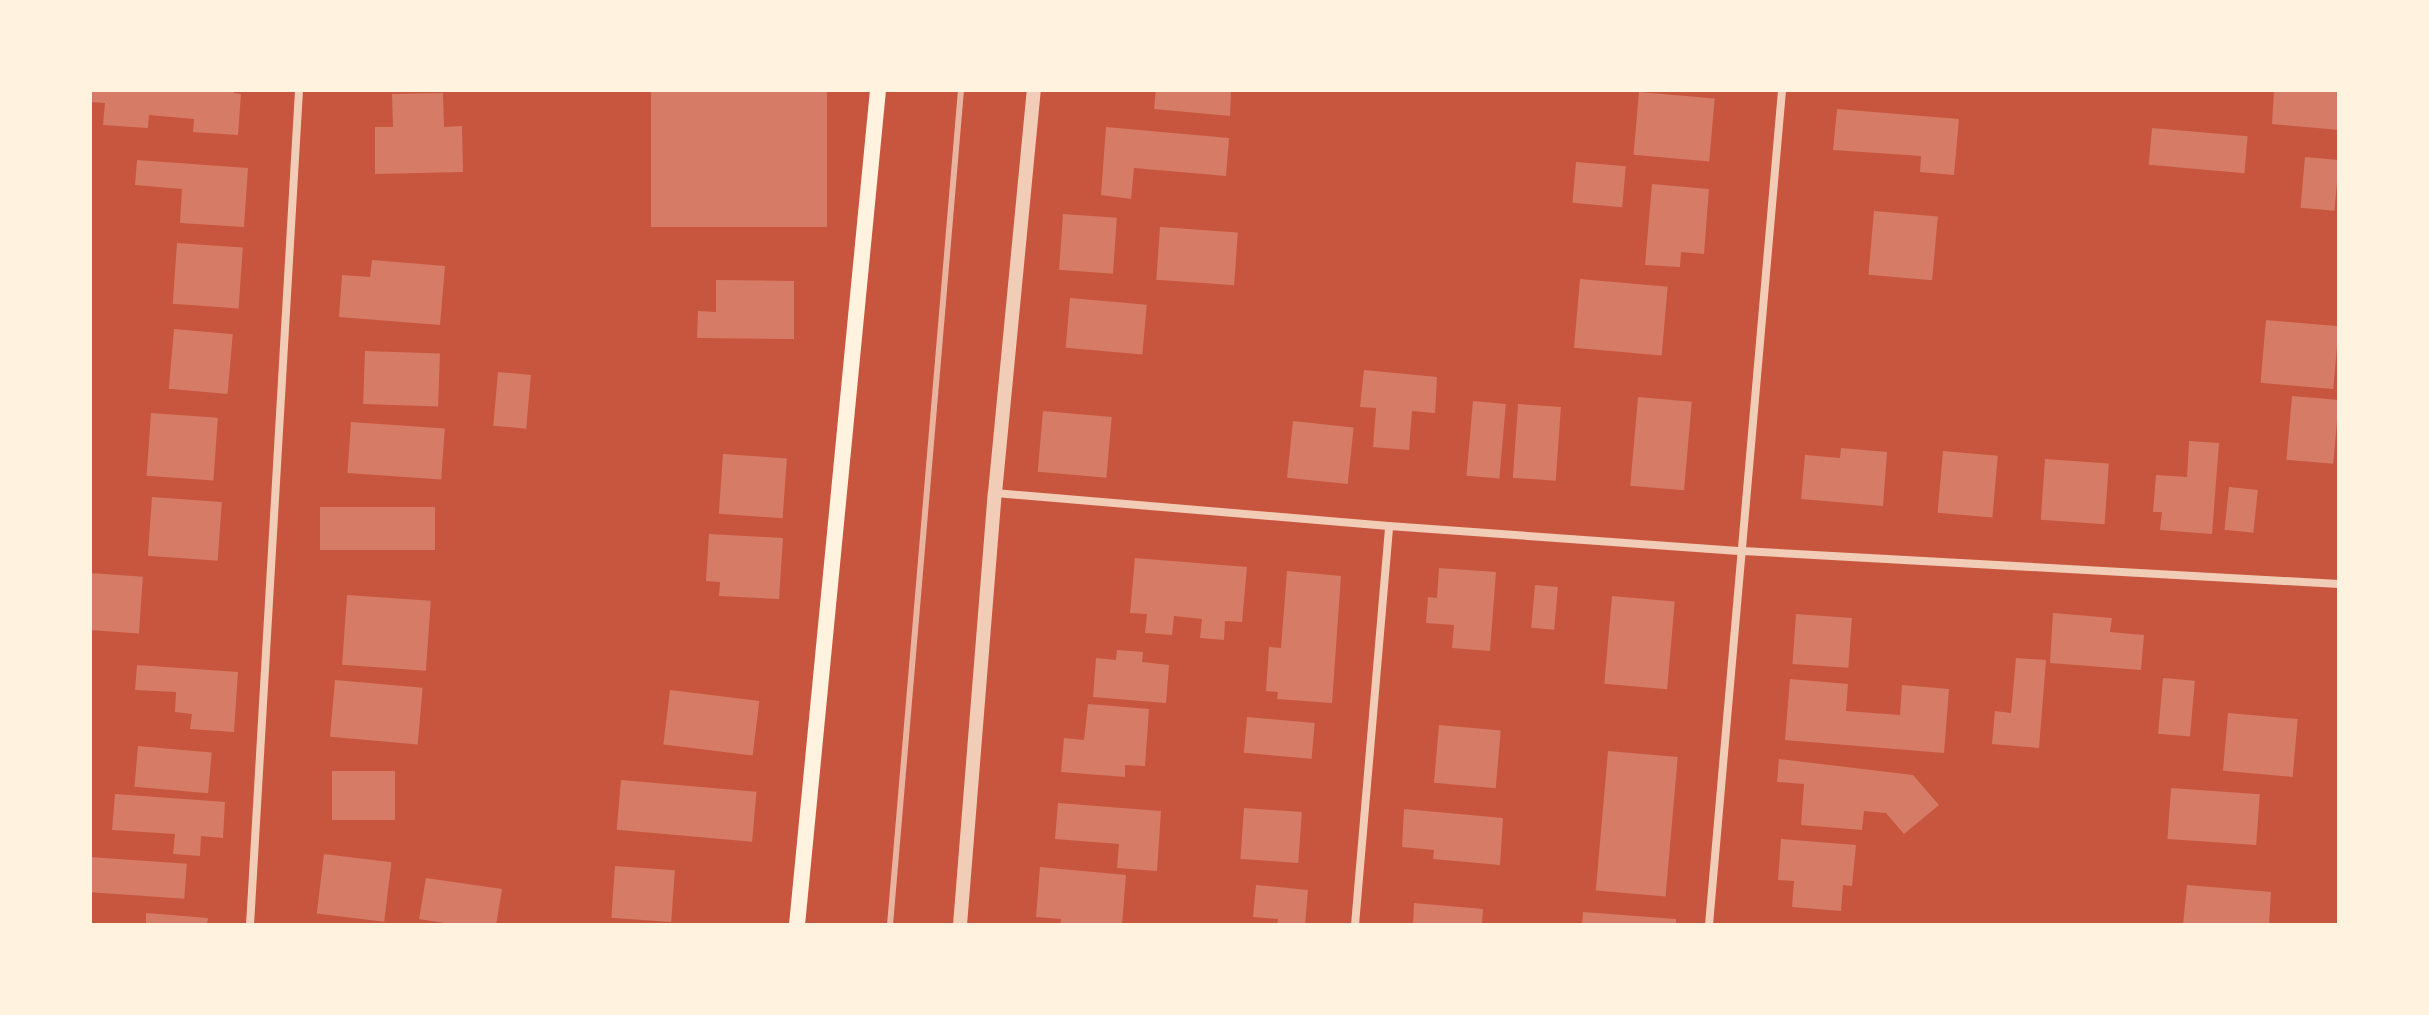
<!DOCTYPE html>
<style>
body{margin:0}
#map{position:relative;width:2429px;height:1015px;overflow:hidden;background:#c8553d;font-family:Montserrat,sans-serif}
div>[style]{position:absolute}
.building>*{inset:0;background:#d67c66;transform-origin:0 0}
.minor>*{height:8px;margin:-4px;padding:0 4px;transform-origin:4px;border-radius:4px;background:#f1ccb7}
.tertiary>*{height:14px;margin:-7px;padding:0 7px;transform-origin:7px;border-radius:7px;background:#f1ccb7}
.secondary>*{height:16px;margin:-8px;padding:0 8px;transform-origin:8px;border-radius:8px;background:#fff3e0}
.rail>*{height:6px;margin:-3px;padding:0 3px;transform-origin:3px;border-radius:3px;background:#e9b49f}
span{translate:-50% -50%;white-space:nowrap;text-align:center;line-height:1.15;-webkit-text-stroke:6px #fff3e0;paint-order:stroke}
.frame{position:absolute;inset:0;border:92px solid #fff3e0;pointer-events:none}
</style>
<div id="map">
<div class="building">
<i style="clip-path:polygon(90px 90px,234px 90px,234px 93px,241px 94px,238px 135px,193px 132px,194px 119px,149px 115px,148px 128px,103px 125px,105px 103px,90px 102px)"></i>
<i style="left:651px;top:90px;width:176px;height:137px"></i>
<i style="clip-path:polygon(1156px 90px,1231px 90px,1230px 116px,1154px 109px)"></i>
<i style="clip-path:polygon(2274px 90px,2339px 90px,2339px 130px,2272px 124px)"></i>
<i style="left:1639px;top:92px;width:76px;height:63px;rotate:5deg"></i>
<i style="clip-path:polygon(443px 93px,444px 127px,462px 126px,463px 172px,375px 174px,375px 127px,393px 127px,392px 94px)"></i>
<i style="clip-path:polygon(1837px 109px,1959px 119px,1954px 175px,1920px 172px,1921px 156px,1833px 150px)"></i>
<i style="clip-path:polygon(1106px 127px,1229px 138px,1226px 176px,1134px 168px,1131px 199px,1101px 195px)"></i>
<i style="left:2152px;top:128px;width:96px;height:37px;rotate:5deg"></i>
<i style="left:2305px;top:157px;width:34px;height:51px;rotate:5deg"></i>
<i style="clip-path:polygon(137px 160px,248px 168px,244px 227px,180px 223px,182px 189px,135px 185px)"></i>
<i style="left:1576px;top:162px;width:50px;height:41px;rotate:5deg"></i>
<i style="clip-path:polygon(1652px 184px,1709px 189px,1704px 254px,1681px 252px,1680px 267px,1645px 265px)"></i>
<i style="left:1874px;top:211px;width:64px;height:64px;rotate:5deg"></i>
<i style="left:1063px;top:214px;width:54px;height:56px;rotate:4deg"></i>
<i style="left:1160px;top:227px;width:78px;height:53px;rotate:4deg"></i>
<i style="left:177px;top:243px;width:66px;height:61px;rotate:4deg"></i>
<i style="clip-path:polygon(372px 260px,445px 266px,440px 325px,339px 317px,342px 275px,370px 277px)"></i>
<i style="left:1580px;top:279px;width:88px;height:69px;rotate:5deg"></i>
<i style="clip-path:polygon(716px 280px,794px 281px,794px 339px,697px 338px,698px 311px,716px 312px)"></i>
<i style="left:1070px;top:298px;width:77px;height:50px;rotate:5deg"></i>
<i style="left:2266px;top:320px;width:73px;height:63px;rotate:5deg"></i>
<i style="left:174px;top:329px;width:59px;height:60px;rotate:5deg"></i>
<i style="left:365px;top:351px;width:75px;height:53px;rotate:2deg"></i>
<i style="clip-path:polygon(1364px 370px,1437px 377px,1435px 413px,1412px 411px,1409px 450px,1373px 447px,1376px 408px,1360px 407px)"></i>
<i style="left:498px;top:372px;width:33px;height:54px;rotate:5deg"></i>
<i style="left:2292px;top:396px;width:47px;height:64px;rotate:5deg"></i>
<i style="left:1638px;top:397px;width:54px;height:89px;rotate:5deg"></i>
<i style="left:1473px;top:401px;width:33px;height:75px;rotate:5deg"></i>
<i style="left:1518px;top:404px;width:43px;height:74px;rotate:4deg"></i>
<i style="left:1043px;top:411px;width:69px;height:61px;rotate:5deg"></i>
<i style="left:151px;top:413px;width:67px;height:63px;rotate:4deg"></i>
<i style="left:1293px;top:421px;width:61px;height:57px;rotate:6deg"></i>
<i style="left:351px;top:422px;width:94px;height:51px;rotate:4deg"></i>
<i style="clip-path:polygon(2189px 441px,2219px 443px,2212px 534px,2160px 530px,2162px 512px,2153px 512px,2156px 475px,2187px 477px)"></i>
<i style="clip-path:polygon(1841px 448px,1887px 452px,1883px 506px,1801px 499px,1805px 455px,1840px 458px)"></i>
<i style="left:1943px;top:451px;width:55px;height:62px;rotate:5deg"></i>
<i style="left:723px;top:454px;width:64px;height:60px;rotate:4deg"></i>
<i style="left:2045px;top:459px;width:64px;height:61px;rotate:4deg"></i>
<i style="left:2229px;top:487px;width:29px;height:43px;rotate:6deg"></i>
<i style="left:152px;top:497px;width:70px;height:59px;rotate:4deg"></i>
<i style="left:435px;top:507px;width:43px;height:115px;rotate:90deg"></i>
<i style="clip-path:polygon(709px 534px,783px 538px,779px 599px,719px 596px,720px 582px,706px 581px)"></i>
<i style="clip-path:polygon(1135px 558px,1247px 567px,1242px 622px,1225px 621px,1224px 640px,1200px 638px,1202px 619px,1174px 616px,1172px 635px,1145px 633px,1147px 614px,1130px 613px)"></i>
<i style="clip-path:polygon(1439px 568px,1496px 572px,1490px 651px,1452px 648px,1454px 625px,1426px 623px,1428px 597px,1437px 598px)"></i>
<i style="clip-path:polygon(1287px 571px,1341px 576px,1332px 703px,1277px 699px,1278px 692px,1266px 691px,1269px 647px,1281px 648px)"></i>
<i style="left:90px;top:573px;width:53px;height:57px;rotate:4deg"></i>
<i style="left:1535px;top:585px;width:23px;height:43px;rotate:5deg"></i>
<i style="left:347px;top:595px;width:84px;height:70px;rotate:4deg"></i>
<i style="left:1612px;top:596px;width:63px;height:88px;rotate:5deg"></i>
<i style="clip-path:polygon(2053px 613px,2112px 618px,2110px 632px,2144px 635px,2141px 670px,2050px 663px)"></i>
<i style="left:1796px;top:614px;width:56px;height:50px;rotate:4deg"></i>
<i style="clip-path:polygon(1117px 650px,1143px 652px,1142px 662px,1169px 665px,1166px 703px,1093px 697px,1096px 658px,1116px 660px)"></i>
<i style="clip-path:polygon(2016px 658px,2046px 660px,2039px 748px,1992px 744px,1995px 711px,2011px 713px)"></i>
<i style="clip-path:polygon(137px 665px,238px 672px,234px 732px,190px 729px,192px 714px,175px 712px,176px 692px,135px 690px)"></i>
<i style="left:2163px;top:678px;width:32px;height:56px;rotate:5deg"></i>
<i style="clip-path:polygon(1790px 679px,1848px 684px,1846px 711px,1900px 715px,1902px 685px,1949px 689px,1944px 753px,1785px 740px)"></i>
<i style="left:335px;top:680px;width:88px;height:57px;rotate:5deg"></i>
<i style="left:670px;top:690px;width:90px;height:55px;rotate:7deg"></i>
<i style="clip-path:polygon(1088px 704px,1149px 709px,1145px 766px,1125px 765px,1125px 777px,1061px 772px,1064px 738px,1084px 740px)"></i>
<i style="left:2228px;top:713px;width:70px;height:58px;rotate:5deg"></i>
<i style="left:1247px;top:717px;width:68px;height:36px;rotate:5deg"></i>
<i style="left:1439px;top:725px;width:62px;height:58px;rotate:5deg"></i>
<i style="left:138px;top:746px;width:74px;height:41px;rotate:5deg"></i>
<i style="left:1608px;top:751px;width:70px;height:140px;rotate:5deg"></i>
<i style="clip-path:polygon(1779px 759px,1913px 775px,1939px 805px,1904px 834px,1886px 813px,1864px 811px,1862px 830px,1801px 825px,1804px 784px,1777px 782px)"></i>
<i style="left:332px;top:771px;width:63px;height:49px"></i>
<i style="left:621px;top:780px;width:136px;height:50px;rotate:5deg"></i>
<i style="left:2171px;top:788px;width:89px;height:51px;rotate:4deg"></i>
<i style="clip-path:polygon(115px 794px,225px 802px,223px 838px,201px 836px,200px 856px,173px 854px,175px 834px,112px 830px)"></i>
<i style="clip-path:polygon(1058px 803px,1161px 811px,1157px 871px,1117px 868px,1119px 844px,1055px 839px)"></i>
<i style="left:1244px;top:808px;width:58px;height:51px;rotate:4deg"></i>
<i style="clip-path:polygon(1404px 809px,1503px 818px,1500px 865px,1433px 859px,1434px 850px,1402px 847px)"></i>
<i style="clip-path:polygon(1781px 839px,1856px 845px,1852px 886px,1843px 885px,1841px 911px,1792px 907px,1794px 881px,1778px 880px)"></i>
<i style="left:324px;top:854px;width:68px;height:60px;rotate:7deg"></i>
<i style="left:90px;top:857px;width:97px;height:35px;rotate:4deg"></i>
<i style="left:615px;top:866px;width:60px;height:52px;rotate:4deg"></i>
<i style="clip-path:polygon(1040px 867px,1126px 875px,1122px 925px,1060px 925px,1061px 919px,1036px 917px)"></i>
<i style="clip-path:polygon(426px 878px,502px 889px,496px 925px,457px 925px,419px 919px)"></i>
<i style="clip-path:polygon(1256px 885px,1308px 890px,1305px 925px,1277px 925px,1278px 919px,1253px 917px)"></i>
<i style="clip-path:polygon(2187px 885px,2271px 892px,2269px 925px,2183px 925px)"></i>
<i style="clip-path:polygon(1414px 903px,1483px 909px,1482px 925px,1413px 925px)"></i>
<i style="clip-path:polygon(1583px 912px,1676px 919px,1676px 925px,1582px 925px)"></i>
<i style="clip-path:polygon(146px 913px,208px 918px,207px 925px,146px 925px)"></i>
</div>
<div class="minor">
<i style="left:995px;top:493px;width:395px;rotate:4.8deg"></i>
<i style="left:1389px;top:526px;width:354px;rotate:4.1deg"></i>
<i style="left:1742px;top:551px;width:598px;rotate:3.16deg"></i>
<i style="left:250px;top:925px;width:836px;rotate:-86.64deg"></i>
<i style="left:1355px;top:925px;width:400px;rotate:-85.1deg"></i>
<i style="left:1709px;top:925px;width:838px;rotate:-85deg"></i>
</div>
<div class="tertiary">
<i style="left:960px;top:925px;width:433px;rotate:-85.4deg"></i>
<i style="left:995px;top:493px;width:405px;rotate:-84.5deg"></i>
</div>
<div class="secondary">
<i style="left:797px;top:925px;width:839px;rotate:-84.46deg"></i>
</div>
<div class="rail">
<i style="left:890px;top:925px;width:838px;rotate:-85.14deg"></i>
</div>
<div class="frame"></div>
</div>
